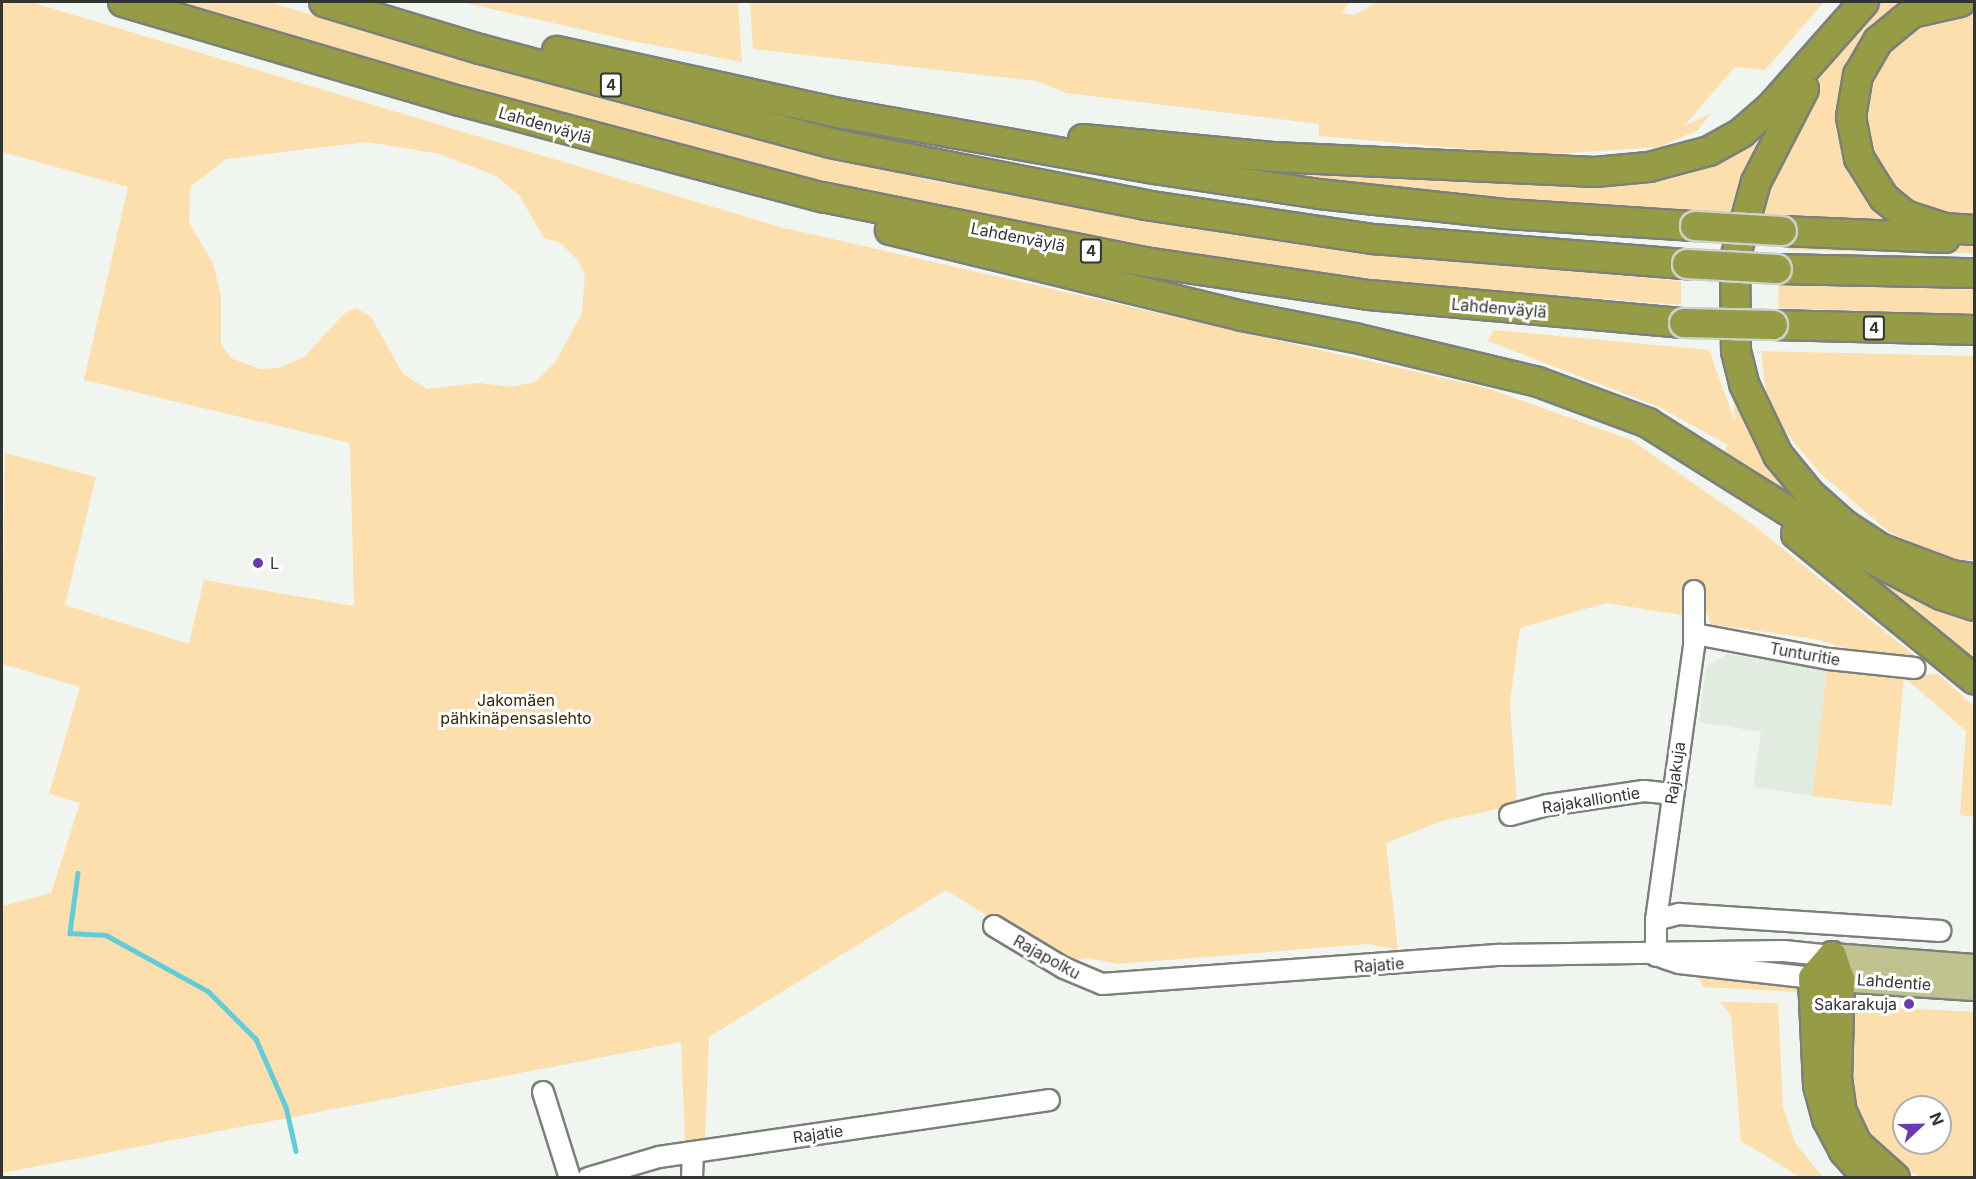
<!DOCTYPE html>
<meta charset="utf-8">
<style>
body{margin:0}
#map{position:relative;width:1976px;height:1179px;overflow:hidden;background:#f0f5f0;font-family:Inter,sans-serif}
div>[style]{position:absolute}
.built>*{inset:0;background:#e1ebe0}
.green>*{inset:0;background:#fcdfad;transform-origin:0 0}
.stream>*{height:4.5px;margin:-2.25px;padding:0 2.25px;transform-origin:2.25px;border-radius:2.25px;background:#62cdd8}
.roads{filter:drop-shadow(2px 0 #7b807b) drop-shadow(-2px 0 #7b807b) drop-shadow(0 2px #7b807b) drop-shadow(0 -2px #7b807b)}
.minor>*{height:20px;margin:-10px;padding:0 10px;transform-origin:10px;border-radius:10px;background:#fff}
.major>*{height:24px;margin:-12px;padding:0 12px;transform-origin:12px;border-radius:12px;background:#c0c38f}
.highway>*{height:28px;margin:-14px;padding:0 14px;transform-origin:14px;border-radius:14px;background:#969b45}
.bridges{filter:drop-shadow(2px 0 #cecfce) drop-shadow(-2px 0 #cecfce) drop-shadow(0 2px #cecfce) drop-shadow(0 -2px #cecfce)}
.highway-bridge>*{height:28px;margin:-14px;padding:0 14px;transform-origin:14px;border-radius:14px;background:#969b45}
.dots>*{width:16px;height:16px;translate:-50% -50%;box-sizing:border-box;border:3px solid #fff;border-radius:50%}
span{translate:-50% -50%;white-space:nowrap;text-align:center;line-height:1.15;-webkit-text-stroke:6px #fff;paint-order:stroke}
.shield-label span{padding:2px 4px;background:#fff;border:2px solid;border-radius:4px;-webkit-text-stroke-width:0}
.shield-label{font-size:15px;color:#333533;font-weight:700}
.street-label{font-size:16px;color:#333533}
.poi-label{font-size:16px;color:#333533}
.left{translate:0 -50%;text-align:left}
.right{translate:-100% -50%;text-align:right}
.park-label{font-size:16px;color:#382707}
.frame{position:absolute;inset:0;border:3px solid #333533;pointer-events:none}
.north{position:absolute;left:1892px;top:1095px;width:60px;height:60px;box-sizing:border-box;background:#fff;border:2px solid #adaead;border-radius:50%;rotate:68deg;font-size:16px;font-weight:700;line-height:24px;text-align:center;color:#333533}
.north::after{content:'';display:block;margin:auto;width:21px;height:27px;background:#683bb2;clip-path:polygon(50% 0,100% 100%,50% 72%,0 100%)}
</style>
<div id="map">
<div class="built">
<i style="clip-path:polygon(1728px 654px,1827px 669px,1812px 796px,1753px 787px,1761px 732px,1699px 722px,1706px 667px)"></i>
</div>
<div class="green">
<i style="clip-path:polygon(evenodd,2px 2px,31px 2px,780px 227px,1487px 388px,1631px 440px,1752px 524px,1914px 655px,1858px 652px,1815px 639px,1710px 624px,1703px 597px,1687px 616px,1606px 603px,1520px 628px,1510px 701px,1517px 805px,1442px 821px,1386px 843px,1398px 950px,1368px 944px,1117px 964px,1089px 958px,1062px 962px,946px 890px,709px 1037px,705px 1139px,685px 1140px,681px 1042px,2px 1173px,2px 906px,51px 893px,80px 803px,49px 794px,80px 687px,2px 664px,5px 453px,96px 477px,65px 605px,189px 644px,204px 580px,354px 606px,350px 443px,84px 380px,128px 187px,2px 152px,2px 2px,367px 142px,440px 154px,496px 176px,519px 195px,544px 238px,560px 243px,577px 259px,585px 275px,582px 313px,556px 361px,535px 382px,510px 387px,480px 383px,427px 389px,403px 374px,371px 317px,356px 308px,345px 313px,304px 357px,279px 368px,260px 369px,231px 358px,221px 344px,221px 297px,213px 263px,189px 223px,190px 187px,226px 159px,367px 142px)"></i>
<i style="clip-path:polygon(174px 2px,269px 2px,494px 69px,716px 130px,933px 181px,1331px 248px,1681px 281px,1681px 305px,1413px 284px,1261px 264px,1076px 235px,894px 199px,431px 80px)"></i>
<i style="clip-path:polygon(461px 2px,738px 2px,742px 62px,632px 41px)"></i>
<i style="clip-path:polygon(750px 2px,1350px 2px,1341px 13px,1354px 15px,1377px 2px,1824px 2px,1765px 70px,1735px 67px,1684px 126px,1711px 113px,1698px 130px,1660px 147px,1538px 155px,1319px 136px,1319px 124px,1066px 93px,1036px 81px,753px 49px)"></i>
<i style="clip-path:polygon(1879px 2px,1914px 2px,1840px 123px,1841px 147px,1855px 179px,1895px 224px,1754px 218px,1806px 98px,1849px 35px)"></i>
<i style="clip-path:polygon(1949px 10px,1974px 10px,1974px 218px,1963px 219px,1912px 206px,1877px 173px,1860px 102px,1894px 36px)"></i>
<i style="clip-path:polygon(1764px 130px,1729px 217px,1539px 204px,1333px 182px,1139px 155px,1689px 170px,1729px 156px)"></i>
<i style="left:1789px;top:242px;width:185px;height:8px;rotate:1deg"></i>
<i style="left:1779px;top:283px;width:195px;height:25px;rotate:2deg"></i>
<i style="clip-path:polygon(1494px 330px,1709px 350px,1735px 422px,1733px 389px,1754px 433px,1934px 583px,1720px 455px,1728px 445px,1659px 407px,1488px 341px)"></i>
<i style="clip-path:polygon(1761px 351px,1974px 356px,1974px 560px,1950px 560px,1889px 532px,1819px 472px,1776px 420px,1766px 395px)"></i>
<i style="clip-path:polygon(1840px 556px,1974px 616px,1974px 666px)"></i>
<i style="clip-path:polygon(1827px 669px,1904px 676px,1938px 674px,1974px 706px,1974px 817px,1960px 815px,1966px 731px,1904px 677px,1892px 806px,1812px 796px)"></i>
<i style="clip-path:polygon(1697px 974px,1796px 985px,1798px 992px,1703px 987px)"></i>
<i style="clip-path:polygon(1720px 1002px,1778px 1003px,1783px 1107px,1796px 1144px,1823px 1177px,1800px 1177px,1741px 1141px,1731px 1016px)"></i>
<i style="clip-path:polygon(evenodd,1848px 1005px,1974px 1012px,1974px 1177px,1920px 1177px,1880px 1153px,1851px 1108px,1848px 1005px,1904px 1107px,1940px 1107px,1940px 1143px,1904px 1143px,1904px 1107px)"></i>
</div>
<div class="stream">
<i style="left:78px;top:873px;width:61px;rotate:97.6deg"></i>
<i style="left:70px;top:933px;width:36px;rotate:3deg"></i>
<i style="left:106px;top:935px;width:116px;rotate:28.8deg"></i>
<i style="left:208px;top:991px;width:68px;rotate:45deg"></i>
<i style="left:256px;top:1039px;width:74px;rotate:66.2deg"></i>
<i style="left:286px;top:1107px;width:45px;rotate:77.2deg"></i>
</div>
<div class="roads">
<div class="minor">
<i style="left:1695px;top:634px;width:136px;rotate:10.6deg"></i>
<i style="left:1829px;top:659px;width:86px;rotate:6deg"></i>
<i style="left:1510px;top:815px;width:39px;rotate:-15deg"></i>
<i style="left:1548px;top:805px;width:97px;rotate:-8.3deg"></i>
<i style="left:1644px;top:791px;width:28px;rotate:6deg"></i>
<i style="left:1656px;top:920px;width:24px;rotate:-15deg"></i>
<i style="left:1679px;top:914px;width:262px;rotate:3.7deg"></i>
<i style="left:994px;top:926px;width:82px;rotate:31deg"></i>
<i style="left:1064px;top:968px;width:41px;rotate:22.8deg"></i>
<i style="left:1102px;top:984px;width:399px;rotate:-4.2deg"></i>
<i style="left:1500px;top:955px;width:284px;rotate:-0.8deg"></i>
<i style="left:1784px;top:951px;width:48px;rotate:5.9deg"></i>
<i style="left:1656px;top:956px;width:36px;rotate:-90deg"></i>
<i style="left:1656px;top:920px;width:277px;rotate:-82.1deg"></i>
<i style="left:1694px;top:646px;width:55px;rotate:-90deg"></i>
<i style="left:1664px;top:958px;width:16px;rotate:18deg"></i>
<i style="left:1679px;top:963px;width:135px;rotate:6.4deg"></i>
<i style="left:543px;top:1092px;width:90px;rotate:72.6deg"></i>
<i style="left:588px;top:1178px;width:74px;rotate:-16.5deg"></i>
<i style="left:659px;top:1157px;width:394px;rotate:-8.3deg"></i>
<i style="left:692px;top:1178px;width:26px;rotate:-88deg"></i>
</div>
<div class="major">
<i style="left:1832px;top:956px;width:142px;rotate:4.4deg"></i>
<i style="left:1822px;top:978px;width:152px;rotate:3.8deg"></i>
</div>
<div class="highway">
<i style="left:123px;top:2px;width:351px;rotate:16.4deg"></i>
<i style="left:460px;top:101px;width:375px;rotate:14.9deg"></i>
<i style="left:822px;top:197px;width:329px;rotate:11.4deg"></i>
<i style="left:1145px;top:262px;width:226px;rotate:8.4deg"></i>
<i style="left:1369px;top:295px;width:316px;rotate:5.1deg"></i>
<i style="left:324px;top:2px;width:163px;rotate:16.8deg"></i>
<i style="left:480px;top:49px;width:362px;rotate:15deg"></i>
<i style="left:830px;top:143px;width:321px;rotate:11.1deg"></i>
<i style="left:1145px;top:205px;width:231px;rotate:8.5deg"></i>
<i style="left:1373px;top:239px;width:315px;rotate:4.6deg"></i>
<i style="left:1960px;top:2px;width:49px;rotate:167.1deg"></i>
<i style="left:1912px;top:13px;width:44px;rotate:140.5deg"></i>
<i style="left:1878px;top:41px;width:39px;rotate:120deg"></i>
<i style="left:1858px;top:75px;width:43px;rotate:99.5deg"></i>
<i style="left:1851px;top:117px;width:42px;rotate:79deg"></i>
<i style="left:1859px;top:158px;width:47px;rotate:58deg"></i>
<i style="left:1884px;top:198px;width:27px;rotate:39deg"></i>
<i style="left:1905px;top:215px;width:42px;rotate:18deg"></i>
<i style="left:1945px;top:228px;width:29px;rotate:4deg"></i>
<i style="left:557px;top:51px;width:289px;rotate:12.4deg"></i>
<i style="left:839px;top:113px;width:320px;rotate:10.1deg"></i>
<i style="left:1154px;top:169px;width:167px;rotate:8.6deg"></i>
<i style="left:1319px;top:194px;width:189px;rotate:6.1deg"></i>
<i style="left:1507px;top:214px;width:188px;rotate:3.7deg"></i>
<i style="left:1804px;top:89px;width:105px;rotate:117.3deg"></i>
<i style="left:1756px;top:182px;width:79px;rotate:105.4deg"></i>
<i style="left:1735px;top:258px;width:93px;rotate:89.4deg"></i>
<i style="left:1736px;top:351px;width:34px;rotate:76deg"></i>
<i style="left:1744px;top:384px;width:79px;rotate:64.4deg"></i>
<i style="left:1778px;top:455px;width:50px;rotate:50.6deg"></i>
<i style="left:1810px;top:494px;width:47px;rotate:41.5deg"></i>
<i style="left:1845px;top:525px;width:42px;rotate:33.3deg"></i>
<i style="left:1880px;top:548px;width:77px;rotate:20.6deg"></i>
<i style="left:1952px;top:575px;width:22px;rotate:8deg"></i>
<i style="left:1083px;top:139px;width:193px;rotate:5.4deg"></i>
<i style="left:1275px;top:157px;width:320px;rotate:2.7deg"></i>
<i style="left:1595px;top:172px;width:54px;rotate:-5.3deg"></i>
<i style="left:1649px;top:167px;width:62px;rotate:-14.9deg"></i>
<i style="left:1709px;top:151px;width:37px;rotate:-29deg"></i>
<i style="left:1741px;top:133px;width:40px;rotate:-41deg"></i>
<i style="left:1771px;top:107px;width:140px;rotate:-48.5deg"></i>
<i style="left:890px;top:230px;width:362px;rotate:13.7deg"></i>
<i style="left:1242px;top:316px;width:115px;rotate:11deg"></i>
<i style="left:1355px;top:338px;width:188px;rotate:13.5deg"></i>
<i style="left:1538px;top:382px;width:117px;rotate:20.4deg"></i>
<i style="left:1648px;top:423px;width:218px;rotate:32.1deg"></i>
<i style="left:1833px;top:539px;width:122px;rotate:27.4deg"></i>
<i style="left:1941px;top:595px;width:35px;rotate:18deg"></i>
<i style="left:1782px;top:231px;width:163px;rotate:2.5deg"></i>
<i style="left:1777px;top:269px;width:197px;rotate:1.2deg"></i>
<i style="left:1773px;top:325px;width:201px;rotate:1.4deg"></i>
<i style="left:1796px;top:534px;width:230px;rotate:39.2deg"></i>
<i style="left:1868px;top:1178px;width:36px;rotate:-132deg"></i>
<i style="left:1844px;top:1151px;width:36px;rotate:-118deg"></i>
<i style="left:1827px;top:1119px;width:35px;rotate:-105deg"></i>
<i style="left:1818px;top:1085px;width:107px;rotate:-92.7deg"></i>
<i style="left:1813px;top:978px;width:29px;rotate:-49deg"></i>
<i style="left:1832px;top:956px;width:24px;rotate:71deg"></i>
<i style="left:1840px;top:979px;width:99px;rotate:91.7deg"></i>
<i style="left:1837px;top:1078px;width:34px;rotate:82deg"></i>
<i style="left:1842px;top:1112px;width:35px;rotate:65deg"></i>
<i style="left:1857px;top:1144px;width:51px;rotate:41.8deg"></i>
</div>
</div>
<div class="bridges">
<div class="highway-bridge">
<i style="left:1695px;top:226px;width:87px;rotate:3.3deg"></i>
<i style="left:1687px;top:264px;width:90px;rotate:3.2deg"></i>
<i style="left:1684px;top:323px;width:89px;rotate:1.3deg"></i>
</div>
</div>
<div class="dots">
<i style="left:258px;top:563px;background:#683bb2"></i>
<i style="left:1909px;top:1004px;background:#683bb2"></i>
</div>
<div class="shield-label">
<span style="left:611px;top:85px">4</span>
<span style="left:1091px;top:251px">4</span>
<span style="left:1874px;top:328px">4</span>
</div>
<div class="street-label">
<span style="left:545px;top:125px;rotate:16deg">Lahdenväylä</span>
<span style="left:1018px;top:237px;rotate:11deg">Lahdenväylä</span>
<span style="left:1499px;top:308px;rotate:5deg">Lahdenväylä</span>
<span style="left:1805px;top:654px;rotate:10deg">Tunturitie</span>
<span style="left:1675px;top:773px;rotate:-82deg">Rajakuja</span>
<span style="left:1591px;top:800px;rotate:-9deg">Rajakalliontie</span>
<span style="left:1047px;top:957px;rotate:29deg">Rajapolku</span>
<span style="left:1379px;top:965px;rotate:-4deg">Rajatie</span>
<span style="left:1894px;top:982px;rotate:4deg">Lahdentie</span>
<span style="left:818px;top:1134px;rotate:-8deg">Rajatie</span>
</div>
<div class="poi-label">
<span class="left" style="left:270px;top:563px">L</span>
<span class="right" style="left:1897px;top:1004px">Sakarakuja</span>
</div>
<div class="park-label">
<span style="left:516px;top:709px">Jakomäen<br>pähkinäpensaslehto</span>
</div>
<div class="frame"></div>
<div class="north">N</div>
</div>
